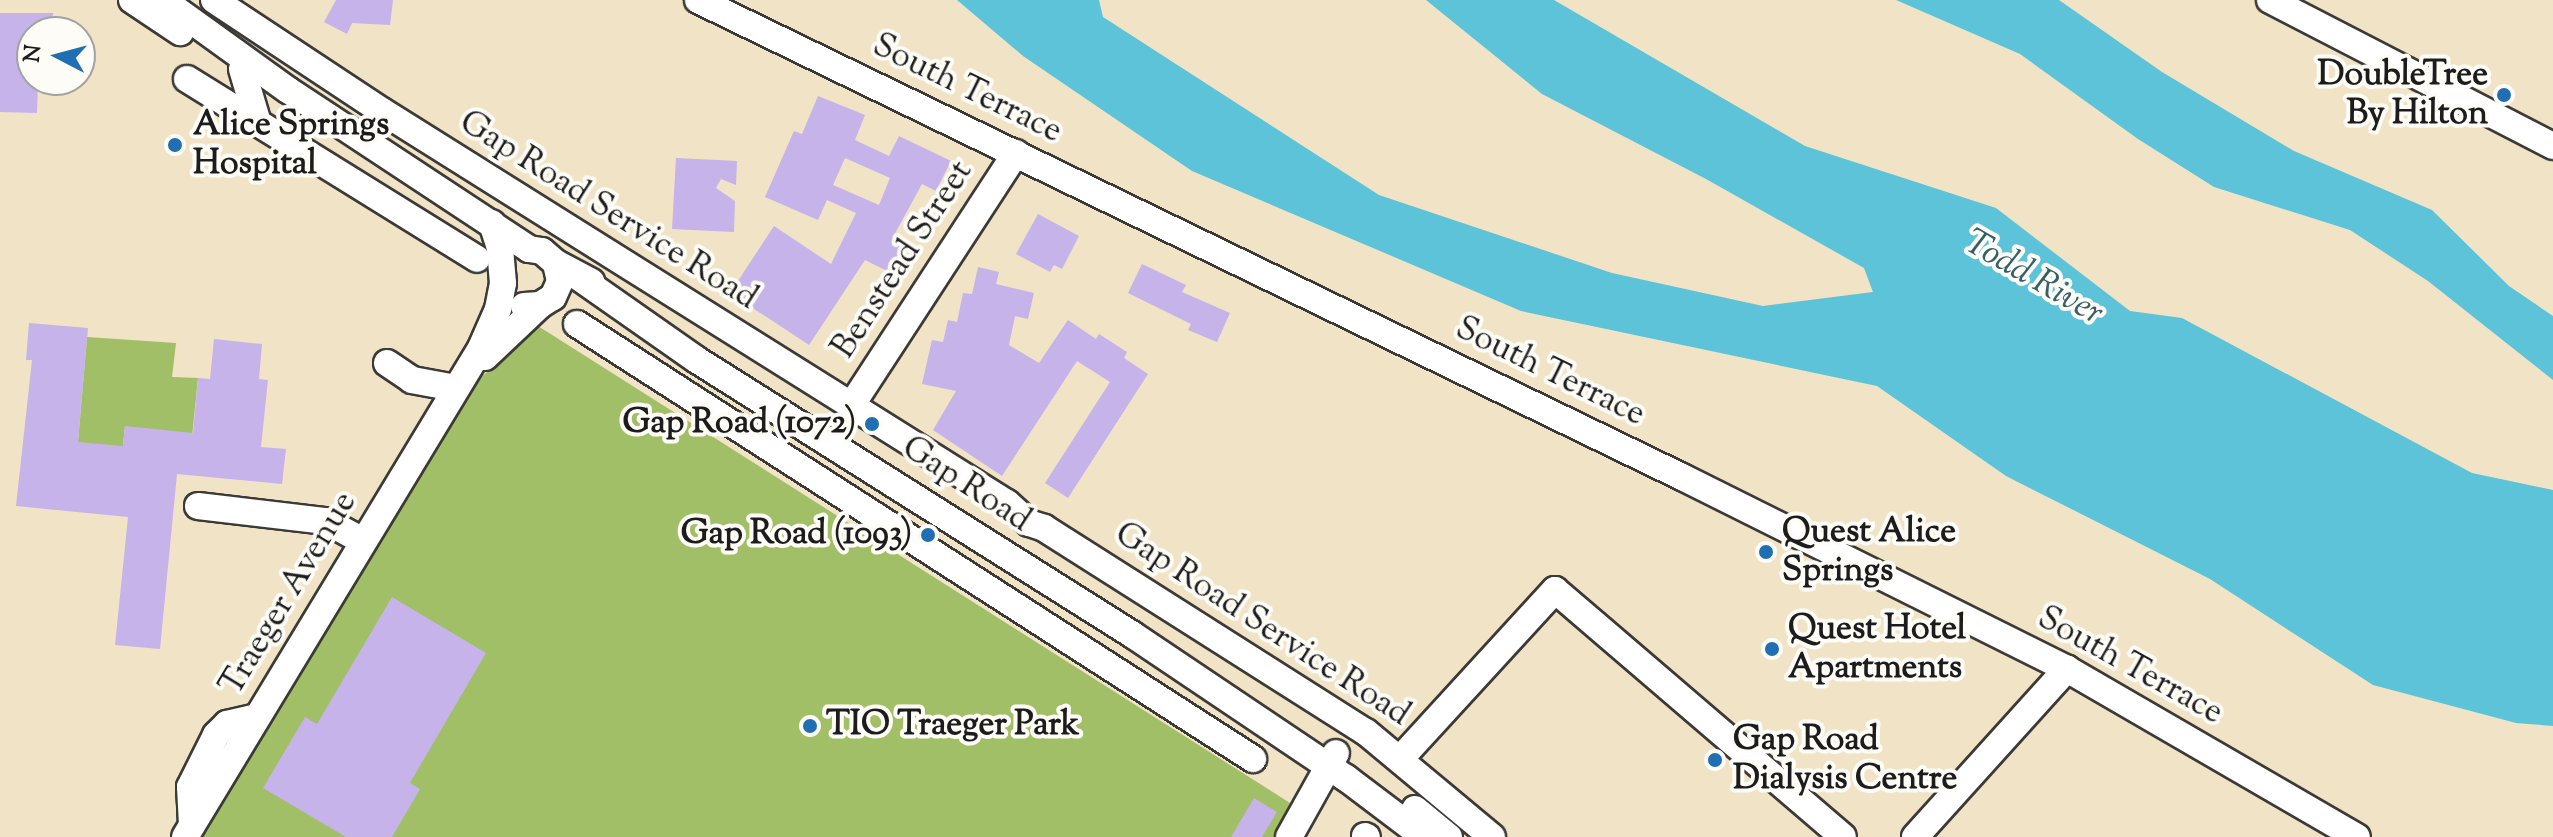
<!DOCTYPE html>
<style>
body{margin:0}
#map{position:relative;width:2553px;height:837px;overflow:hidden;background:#f0e3c6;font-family:"Sorts Mill Goudy",serif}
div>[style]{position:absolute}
.green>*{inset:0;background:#a1bf66}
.water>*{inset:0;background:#5cc3d9}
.building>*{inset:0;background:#c5b3ea}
.roads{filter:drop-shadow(2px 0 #3c3a36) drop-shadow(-2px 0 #3c3a36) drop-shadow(0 2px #3c3a36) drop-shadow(0 -2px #3c3a36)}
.minor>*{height:26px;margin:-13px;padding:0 13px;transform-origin:13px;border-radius:13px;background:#fff}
.dots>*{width:22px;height:22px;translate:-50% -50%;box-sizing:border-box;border:4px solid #fdfcf7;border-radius:50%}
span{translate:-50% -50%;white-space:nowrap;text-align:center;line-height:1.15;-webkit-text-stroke:8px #fdfcf7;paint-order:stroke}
.poi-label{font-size:34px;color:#1c1c1c;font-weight:700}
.right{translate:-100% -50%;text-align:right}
.left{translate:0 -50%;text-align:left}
.street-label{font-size:34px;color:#1c1c1c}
.water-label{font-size:36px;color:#365f68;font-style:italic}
.north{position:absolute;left:16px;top:16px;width:80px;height:80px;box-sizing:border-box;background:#fdfcf7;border:2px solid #a3a29f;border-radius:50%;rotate:276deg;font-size:22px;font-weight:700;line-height:32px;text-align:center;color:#1c1c1c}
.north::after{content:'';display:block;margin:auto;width:28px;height:36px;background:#1f6fb2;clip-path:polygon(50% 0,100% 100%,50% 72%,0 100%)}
</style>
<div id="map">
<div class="green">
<i style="clip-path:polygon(538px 326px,1290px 803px,1277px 837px,185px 837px,437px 417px)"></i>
<i style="clip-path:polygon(87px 337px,176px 343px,172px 377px,198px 378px,190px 457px,125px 426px,123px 446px,76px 465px)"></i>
</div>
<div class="water">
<i style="clip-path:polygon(957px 0,1099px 0,1103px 17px,1379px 195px,1612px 273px,1763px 306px,1873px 292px,1864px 268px,1706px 179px,1542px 94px,1426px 0,1554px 0,1805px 146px,1996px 208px,2130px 311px,2182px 318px,2472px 473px,2553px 490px,2553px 726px,2516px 723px,2373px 685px,2210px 579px,2006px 476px,1877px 386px,1521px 311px,1192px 171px,1023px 56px)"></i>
<i style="clip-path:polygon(1896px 0,2059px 0,2162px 72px,2294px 151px,2432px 210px,2509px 286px,2553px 316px,2553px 380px,2428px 281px,2350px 230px,2214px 187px,2138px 139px,2020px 54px)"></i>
</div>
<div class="building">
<i style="clip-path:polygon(336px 0,393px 0,390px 25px,352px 23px,347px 34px,324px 22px)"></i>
<i style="clip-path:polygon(0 13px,53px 13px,52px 32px,32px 32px,32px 80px,38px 80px,37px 113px,0 112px)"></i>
<i style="clip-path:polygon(evenodd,818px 96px,865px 115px,855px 140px,889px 156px,899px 136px,951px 161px,936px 191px,922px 184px,893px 237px,909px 245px,895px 275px,865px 260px,809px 345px,730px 293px,774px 226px,831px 264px,856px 213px,827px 200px,818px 220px,765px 197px,794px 131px,802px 134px,818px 96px,845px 158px,890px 178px,879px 205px,833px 185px,845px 158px)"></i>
<i style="clip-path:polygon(676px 158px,737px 161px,736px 185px,721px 179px,716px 188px,735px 201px,734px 232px,672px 229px)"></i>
<i style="clip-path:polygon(1038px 214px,1079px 236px,1062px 269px,1054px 265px,1050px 272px,1016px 254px)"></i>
<i style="clip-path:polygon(1142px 264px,1186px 285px,1182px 292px,1230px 313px,1217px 342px,1188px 330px,1191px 324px,1128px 293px)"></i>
<i style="clip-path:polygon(978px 267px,999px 272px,996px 284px,1034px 293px,1028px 319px,1015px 316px,1009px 345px,1039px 363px,1068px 320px,1096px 339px,1099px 334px,1127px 352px,1124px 358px,1148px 374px,1068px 498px,1045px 483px,1110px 382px,1077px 361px,1002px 476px,933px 430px,956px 391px,922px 384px,932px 340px,943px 342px,948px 320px,957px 322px,963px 293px,972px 294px)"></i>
<i style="clip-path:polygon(29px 323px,88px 328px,78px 442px,123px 446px,125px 426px,193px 433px,198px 378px,210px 379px,214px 339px,262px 344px,259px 379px,268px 380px,261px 447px,286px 449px,282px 484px,177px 474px,160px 649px,115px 645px,128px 517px,16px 506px,32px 360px,26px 360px)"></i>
<i style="clip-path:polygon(392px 597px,486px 653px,410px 783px,420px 789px,392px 837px,346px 837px,263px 788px,305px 717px,317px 724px)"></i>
<i style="clip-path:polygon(1254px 798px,1277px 812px,1262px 837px,1231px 837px)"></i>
</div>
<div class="roads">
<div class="minor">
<i style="left:132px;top:0;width:58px;rotate:33.7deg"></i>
<i style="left:163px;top:0;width:154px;rotate:35.8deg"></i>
<i style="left:288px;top:90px;width:289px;rotate:33.4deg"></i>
<i style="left:529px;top:249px;width:13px;rotate:9deg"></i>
<i style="left:542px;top:251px;width:18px;rotate:41deg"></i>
<i style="left:556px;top:263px;width:40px;rotate:28deg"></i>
<i style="left:214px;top:0;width:201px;rotate:33.5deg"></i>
<i style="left:382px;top:111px;width:738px;rotate:32.1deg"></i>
<i style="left:1007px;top:503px;width:30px;rotate:42deg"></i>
<i style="left:1029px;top:523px;width:16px;rotate:18deg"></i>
<i style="left:1044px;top:528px;width:381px;rotate:32.4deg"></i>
<i style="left:1366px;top:732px;width:164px;rotate:39.8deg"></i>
<i style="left:698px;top:0;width:1094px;rotate:25.86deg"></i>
<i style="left:1682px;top:477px;width:430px;rotate:26.5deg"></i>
<i style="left:2067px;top:669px;width:335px;rotate:30.1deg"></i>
<i style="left:2270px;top:0;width:318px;rotate:27.3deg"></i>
<i style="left:242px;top:69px;width:56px;rotate:73.5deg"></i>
<i style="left:187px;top:79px;width:341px;rotate:31.8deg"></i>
<i style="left:577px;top:276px;width:146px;rotate:35deg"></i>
<i style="left:697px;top:360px;width:515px;rotate:32.24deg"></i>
<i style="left:1133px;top:635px;width:257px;rotate:33.9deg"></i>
<i style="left:1346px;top:778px;width:98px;rotate:37.1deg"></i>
<i style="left:524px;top:306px;width:16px;rotate:-4deg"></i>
<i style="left:540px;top:305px;width:15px;rotate:-32deg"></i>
<i style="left:553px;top:297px;width:17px;rotate:-66deg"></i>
<i style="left:560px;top:281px;width:18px;rotate:-103deg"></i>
<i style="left:577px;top:324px;width:804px;rotate:32.76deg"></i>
<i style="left:485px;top:357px;width:76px;rotate:-43.4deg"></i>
<i style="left:387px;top:363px;width:30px;rotate:34deg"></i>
<i style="left:412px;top:380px;width:44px;rotate:10.5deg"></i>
<i style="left:851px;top:406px;width:302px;rotate:-56.9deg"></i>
<i style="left:198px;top:506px;width:129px;rotate:6.7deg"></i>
<i style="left:326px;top:521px;width:42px;rotate:28.4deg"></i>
<i style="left:1401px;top:758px;width:228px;rotate:-47.5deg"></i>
<i style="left:1555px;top:590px;width:379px;rotate:40.6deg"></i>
<i style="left:1415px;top:809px;width:44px;rotate:39.5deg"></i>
<i style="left:192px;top:825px;width:38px;rotate:-93deg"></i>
<i style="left:190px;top:787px;width:58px;rotate:-63.4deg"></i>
<i style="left:216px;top:735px;width:16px;rotate:-45deg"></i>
<i style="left:227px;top:724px;width:31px;rotate:-13deg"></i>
<i style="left:1365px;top:836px;width:2px;rotate:27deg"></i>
<i style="left:185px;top:837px;width:572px;rotate:-58.81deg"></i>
<i style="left:481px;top:348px;width:43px;rotate:-66.4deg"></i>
<i style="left:498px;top:309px;width:26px;rotate:-79deg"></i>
<i style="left:503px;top:283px;width:35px;rotate:-95deg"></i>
<i style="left:500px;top:248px;width:26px;rotate:-108deg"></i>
<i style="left:1289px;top:837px;width:96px;rotate:-60.8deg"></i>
<i style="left:1915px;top:837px;width:227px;rotate:-47.9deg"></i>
</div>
</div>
<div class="dots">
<i style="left:2504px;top:95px;background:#1f6fb2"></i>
<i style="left:175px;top:145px;background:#1f6fb2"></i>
<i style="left:872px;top:424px;background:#1f6fb2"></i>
<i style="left:928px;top:535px;background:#1f6fb2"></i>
<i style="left:1766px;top:552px;background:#1f6fb2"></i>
<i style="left:1772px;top:649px;background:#1f6fb2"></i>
<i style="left:810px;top:726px;background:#1f6fb2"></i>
<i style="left:1715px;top:760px;background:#1f6fb2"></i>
</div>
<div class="poi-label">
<span class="right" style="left:2488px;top:95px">DoubleTree<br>By Hilton</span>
<span class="left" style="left:193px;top:145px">Alice Springs<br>Hospital</span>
<span class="right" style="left:856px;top:424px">Gap Road (1072)</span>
<span class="left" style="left:1782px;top:552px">Quest Alice<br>Springs</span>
<span class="right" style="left:912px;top:535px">Gap Road (1093)</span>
<span class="left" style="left:1788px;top:649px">Quest Hotel<br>Apartments</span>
<span class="left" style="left:826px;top:726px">TIO Traeger Park</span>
<span class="left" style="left:1733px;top:760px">Gap Road<br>Dialysis Centre</span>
</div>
<div class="street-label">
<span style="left:967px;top:89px;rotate:26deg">South Terrace</span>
<span style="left:608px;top:211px;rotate:32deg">Gap Road Service Road</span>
<span style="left:903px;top:260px;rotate:-57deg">Benstead Street</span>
<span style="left:1550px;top:372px;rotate:26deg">South Terrace</span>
<span style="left:966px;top:485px;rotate:33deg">Gap Road</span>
<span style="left:289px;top:594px;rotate:-59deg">Traeger Avenue</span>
<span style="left:1262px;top:625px;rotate:33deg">Gap Road Service Road</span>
<span style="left:2130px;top:666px;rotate:29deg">South Terrace</span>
</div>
<div class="water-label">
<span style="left:2033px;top:279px;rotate:30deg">Todd River</span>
</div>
<div class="north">N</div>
</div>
